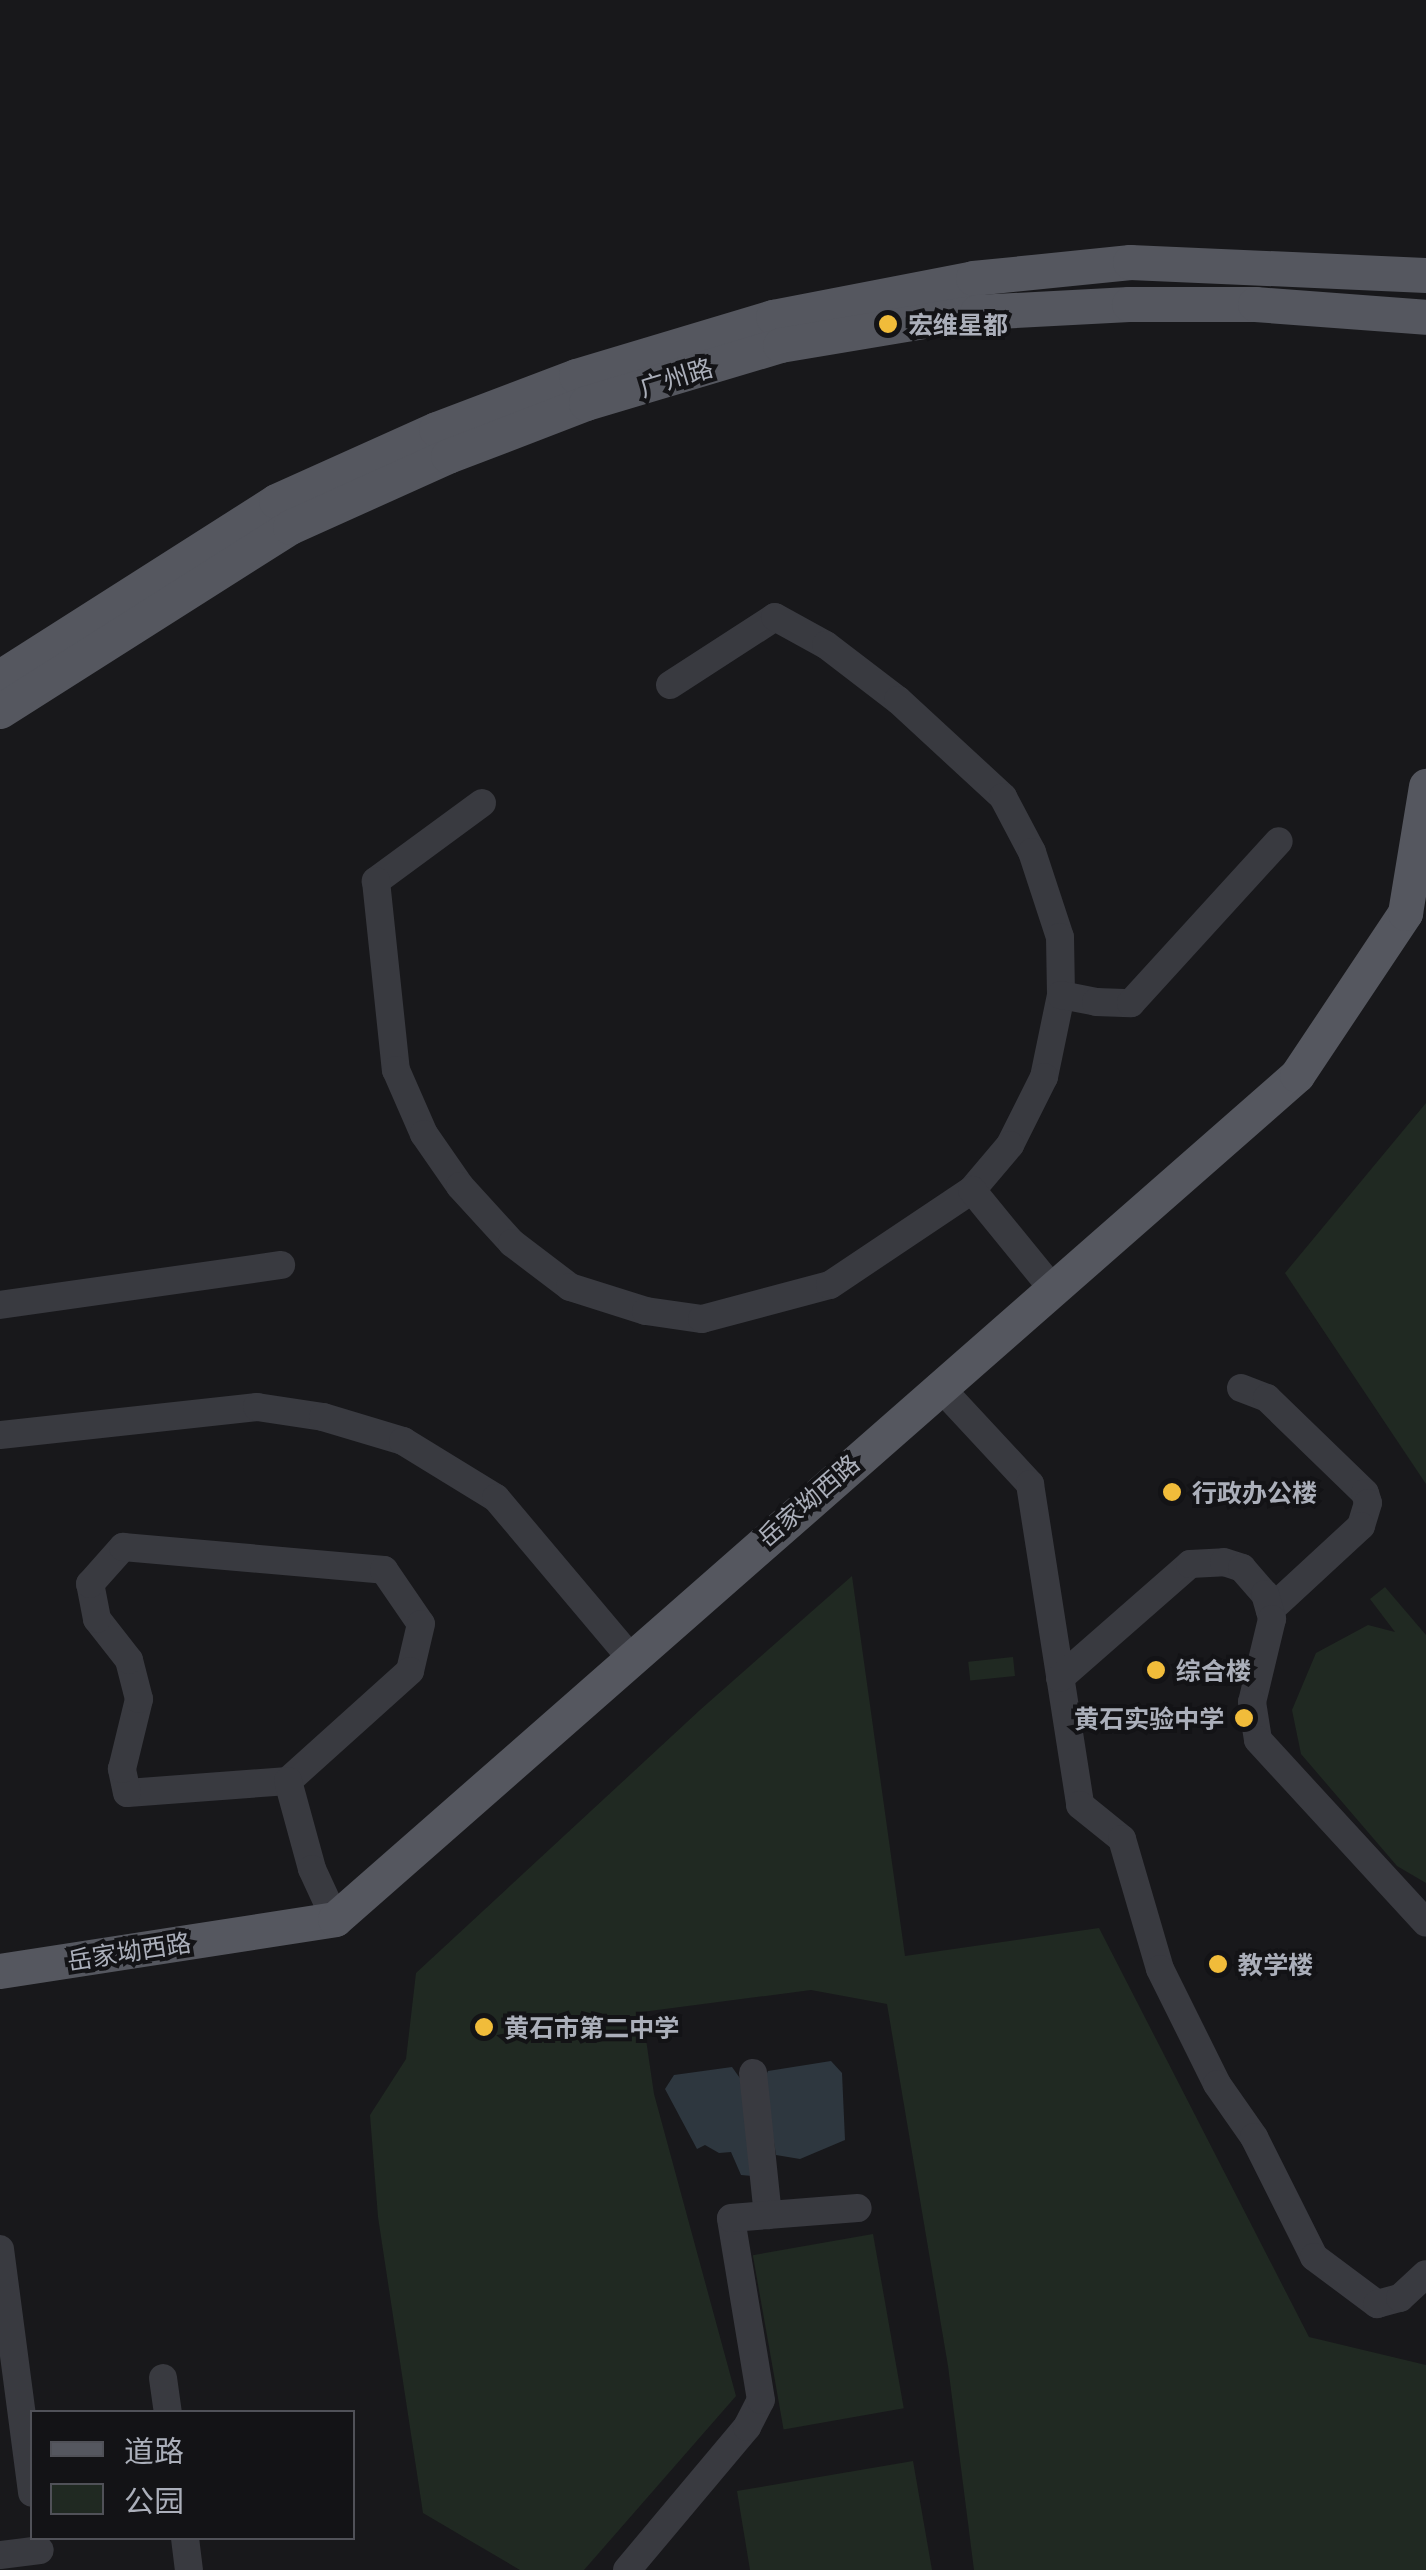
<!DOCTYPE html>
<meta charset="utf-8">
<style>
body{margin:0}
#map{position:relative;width:1426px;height:2570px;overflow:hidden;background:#18181b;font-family:"Open Sans","Noto Sans SC",sans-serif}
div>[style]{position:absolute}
.green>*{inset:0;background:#202922;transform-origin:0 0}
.water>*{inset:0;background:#2e373f}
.minor>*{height:28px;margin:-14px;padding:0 14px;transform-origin:14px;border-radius:14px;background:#393a40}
.major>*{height:35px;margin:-17.5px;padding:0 17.5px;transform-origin:17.5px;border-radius:17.5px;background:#55575f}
.dots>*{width:28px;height:28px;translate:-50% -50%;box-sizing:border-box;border:5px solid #131316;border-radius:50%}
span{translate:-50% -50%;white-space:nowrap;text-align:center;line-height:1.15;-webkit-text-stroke:8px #131316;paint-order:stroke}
.poi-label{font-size:25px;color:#abafba;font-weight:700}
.left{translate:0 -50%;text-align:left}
.right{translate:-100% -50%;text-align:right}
.street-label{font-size:25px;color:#abafba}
.legend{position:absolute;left:30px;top:2410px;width:325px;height:130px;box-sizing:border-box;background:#131316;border:2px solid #505158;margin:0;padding:12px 18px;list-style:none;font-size:30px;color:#abafba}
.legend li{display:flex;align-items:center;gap:20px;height:50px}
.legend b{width:50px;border:2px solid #505158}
</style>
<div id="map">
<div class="green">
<i style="clip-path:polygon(1426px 1103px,1426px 1484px,1285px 1273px)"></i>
<i style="clip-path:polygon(852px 1576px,905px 1956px,1099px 1928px,1309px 2337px,1426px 2365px,1426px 2570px,974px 2570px,948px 2366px,887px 2004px,811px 1990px,642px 2012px,654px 2094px,736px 2396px,584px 2570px,520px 2570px,423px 2513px,378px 2217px,370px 2115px,406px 2059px,416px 1973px,700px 1710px)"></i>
<i style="clip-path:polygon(1385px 1587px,1426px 1635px,1426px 1883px,1397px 1866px,1301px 1754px,1292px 1710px,1316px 1653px,1368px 1625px,1395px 1632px,1370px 1599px)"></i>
<i style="left:1013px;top:1657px;width:19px;height:45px;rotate:84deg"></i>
<i style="left:873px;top:2234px;width:177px;height:122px;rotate:80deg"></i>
<i style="clip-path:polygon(913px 2461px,932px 2570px,750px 2570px,737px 2491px)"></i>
</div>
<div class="water">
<i style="clip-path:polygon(831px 2061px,842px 2073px,845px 2140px,800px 2159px,776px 2155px,764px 2080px,768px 2071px)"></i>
<i style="clip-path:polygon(732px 2067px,742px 2081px,752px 2176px,741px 2175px,731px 2152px,719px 2153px,705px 2145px,697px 2149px,665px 2089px,674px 2075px)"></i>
</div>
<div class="minor">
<i style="left:670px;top:685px;width:125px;rotate:-32.9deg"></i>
<i style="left:775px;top:617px;width:58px;rotate:28.8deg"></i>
<i style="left:826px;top:645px;width:91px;rotate:37.4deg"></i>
<i style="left:898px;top:700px;width:143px;rotate:42.7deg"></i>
<i style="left:1003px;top:797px;width:62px;rotate:62.2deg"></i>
<i style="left:1032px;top:852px;width:89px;rotate:71.8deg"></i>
<i style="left:1060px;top:937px;width:58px;rotate:89deg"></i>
<i style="left:1061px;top:995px;width:84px;rotate:101.7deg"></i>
<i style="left:1044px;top:1077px;width:76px;rotate:116.6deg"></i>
<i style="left:1010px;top:1145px;width:59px;rotate:130.2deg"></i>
<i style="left:482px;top:803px;width:132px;rotate:143.7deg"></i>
<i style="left:376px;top:881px;width:190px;rotate:84deg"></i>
<i style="left:396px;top:1070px;width:70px;rotate:66.4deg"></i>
<i style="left:424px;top:1134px;width:63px;rotate:55.3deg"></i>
<i style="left:460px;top:1186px;width:77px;rotate:47.6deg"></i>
<i style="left:512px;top:1243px;width:73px;rotate:37.2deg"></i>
<i style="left:570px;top:1287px;width:80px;rotate:17.5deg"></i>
<i style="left:646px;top:1311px;width:57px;rotate:8.1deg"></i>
<i style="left:702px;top:1319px;width:132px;rotate:-14.9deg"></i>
<i style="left:830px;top:1285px;width:171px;rotate:-33.8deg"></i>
<i style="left:972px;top:1190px;width:127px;rotate:50.8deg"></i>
<i style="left:1061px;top:995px;width:36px;rotate:11deg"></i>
<i style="left:1096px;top:1002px;width:35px;rotate:2deg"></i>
<i style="left:1131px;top:1003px;width:219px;rotate:-47.6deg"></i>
<i style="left:0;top:1305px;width:284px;rotate:-8.1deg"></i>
<i style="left:939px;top:1386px;width:134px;rotate:47.1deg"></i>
<i style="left:1030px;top:1484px;width:325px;rotate:81.1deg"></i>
<i style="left:1080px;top:1805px;width:54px;rotate:39deg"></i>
<i style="left:1122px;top:1839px;width:135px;rotate:73.7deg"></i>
<i style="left:1160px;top:1969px;width:128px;rotate:63.6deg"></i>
<i style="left:1217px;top:2084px;width:65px;rotate:55.1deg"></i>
<i style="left:1254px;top:2137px;width:134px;rotate:63.4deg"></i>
<i style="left:1314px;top:2257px;width:79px;rotate:36.7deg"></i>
<i style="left:1377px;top:2304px;width:24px;rotate:-15deg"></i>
<i style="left:1400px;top:2298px;width:35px;rotate:-43deg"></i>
<i style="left:1241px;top:1388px;width:28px;rotate:21deg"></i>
<i style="left:1267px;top:1398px;width:136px;rotate:44.1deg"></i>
<i style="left:1365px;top:1493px;width:10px;rotate:73deg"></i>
<i style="left:1368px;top:1503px;width:24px;rotate:107deg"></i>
<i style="left:1361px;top:1526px;width:124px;rotate:137.3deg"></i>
<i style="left:0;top:1435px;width:259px;rotate:-6.2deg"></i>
<i style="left:257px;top:1407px;width:67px;rotate:8.6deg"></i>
<i style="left:323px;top:1417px;width:84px;rotate:16.7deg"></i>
<i style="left:403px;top:1441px;width:109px;rotate:31.5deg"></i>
<i style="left:496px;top:1498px;width:207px;rotate:49.9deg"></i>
<i style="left:1060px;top:1678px;width:173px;rotate:-41.2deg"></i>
<i style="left:1190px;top:1564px;width:34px;rotate:-3deg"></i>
<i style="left:1224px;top:1562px;width:19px;rotate:18deg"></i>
<i style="left:1242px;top:1568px;width:35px;rotate:49deg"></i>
<i style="left:1265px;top:1594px;width:26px;rotate:74deg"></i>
<i style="left:1272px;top:1619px;width:85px;rotate:103.5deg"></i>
<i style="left:1252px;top:1702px;width:38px;rotate:81deg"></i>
<i style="left:1258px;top:1740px;width:248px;rotate:47.4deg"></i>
<i style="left:288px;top:1781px;width:161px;rotate:175.7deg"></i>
<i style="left:127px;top:1793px;width:25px;rotate:-102deg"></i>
<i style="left:122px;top:1769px;width:72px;rotate:-76.3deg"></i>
<i style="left:139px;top:1699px;width:40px;rotate:-104.4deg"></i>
<i style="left:129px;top:1660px;width:52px;rotate:-128deg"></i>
<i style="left:97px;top:1619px;width:36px;rotate:-101deg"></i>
<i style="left:90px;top:1584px;width:50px;rotate:-48.3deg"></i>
<i style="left:123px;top:1547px;width:262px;rotate:5deg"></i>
<i style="left:384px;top:1570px;width:65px;rotate:55.6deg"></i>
<i style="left:421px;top:1624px;width:48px;rotate:103.2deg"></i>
<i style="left:410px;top:1671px;width:164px;rotate:138deg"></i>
<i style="left:288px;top:1781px;width:91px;rotate:74.7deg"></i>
<i style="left:312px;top:1869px;width:55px;rotate:65.3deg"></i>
<i style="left:753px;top:2073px;width:143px;rotate:84deg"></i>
<i style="left:0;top:2249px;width:246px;rotate:82.5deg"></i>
<i style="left:163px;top:2378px;width:34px;rotate:82deg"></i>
<i style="left:185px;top:2538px;width:32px;rotate:83deg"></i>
<i style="left:0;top:2555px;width:40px;rotate:-7.1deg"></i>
<i style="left:627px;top:2570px;width:187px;rotate:-50deg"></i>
<i style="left:747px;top:2427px;width:30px;rotate:-63deg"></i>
<i style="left:761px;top:2400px;width:184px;rotate:-99.4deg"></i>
<i style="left:731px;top:2218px;width:127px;rotate:-4.5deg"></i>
</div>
<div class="major">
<i style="left:0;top:677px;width:327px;rotate:-32.5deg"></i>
<i style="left:276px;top:501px;width:175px;rotate:-24.2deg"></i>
<i style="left:436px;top:429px;width:150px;rotate:-20.7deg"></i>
<i style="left:576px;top:376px;width:206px;rotate:-16.7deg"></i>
<i style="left:773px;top:317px;width:204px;rotate:-11deg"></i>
<i style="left:973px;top:278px;width:158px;rotate:-5.8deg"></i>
<i style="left:1130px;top:262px;width:296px;rotate:2.5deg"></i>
<i style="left:0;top:711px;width:343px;rotate:-32.4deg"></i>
<i style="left:290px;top:527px;width:173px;rotate:-24.2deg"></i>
<i style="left:448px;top:456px;width:148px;rotate:-21deg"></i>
<i style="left:586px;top:403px;width:202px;rotate:-16.6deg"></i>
<i style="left:780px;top:345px;width:200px;rotate:-9.5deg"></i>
<i style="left:977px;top:312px;width:152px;rotate:-3deg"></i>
<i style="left:1129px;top:304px;width:126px"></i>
<i style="left:1255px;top:304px;width:171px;rotate:4.3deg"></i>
<i style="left:0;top:1971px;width:339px;rotate:-8.8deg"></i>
<i style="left:335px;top:1919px;width:1280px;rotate:-41.26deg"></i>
<i style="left:1297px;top:1075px;width:195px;rotate:-56.3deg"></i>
<i style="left:1405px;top:913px;width:129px;rotate:-80.6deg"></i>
</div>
<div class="dots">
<i style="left:888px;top:324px;background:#f1bc3a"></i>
<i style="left:1172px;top:1492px;background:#f1bc3a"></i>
<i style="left:1156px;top:1670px;background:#f1bc3a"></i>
<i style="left:1244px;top:1718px;background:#f1bc3a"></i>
<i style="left:1218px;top:1964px;background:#f1bc3a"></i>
<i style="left:484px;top:2027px;background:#f1bc3a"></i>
</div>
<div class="poi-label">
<span class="left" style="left:908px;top:324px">宏维星都</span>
<span class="left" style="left:1192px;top:1492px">行政办公楼</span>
<span class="left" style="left:1176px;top:1670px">综合楼</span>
<span class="right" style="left:1224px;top:1718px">黄石实验中学</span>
<span class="left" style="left:1238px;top:1964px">教学楼</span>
<span class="left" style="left:504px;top:2027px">黄石市第二中学</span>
</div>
<div class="street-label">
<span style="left:676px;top:377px;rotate:-17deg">广州路</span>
<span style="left:808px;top:1500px;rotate:-41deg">岳家坳西路</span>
<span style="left:129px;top:1951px;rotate:-9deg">岳家坳西路</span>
</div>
<ul class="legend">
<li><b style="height:12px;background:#55575f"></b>道路</li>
<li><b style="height:28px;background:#202922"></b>公园</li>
</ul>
</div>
